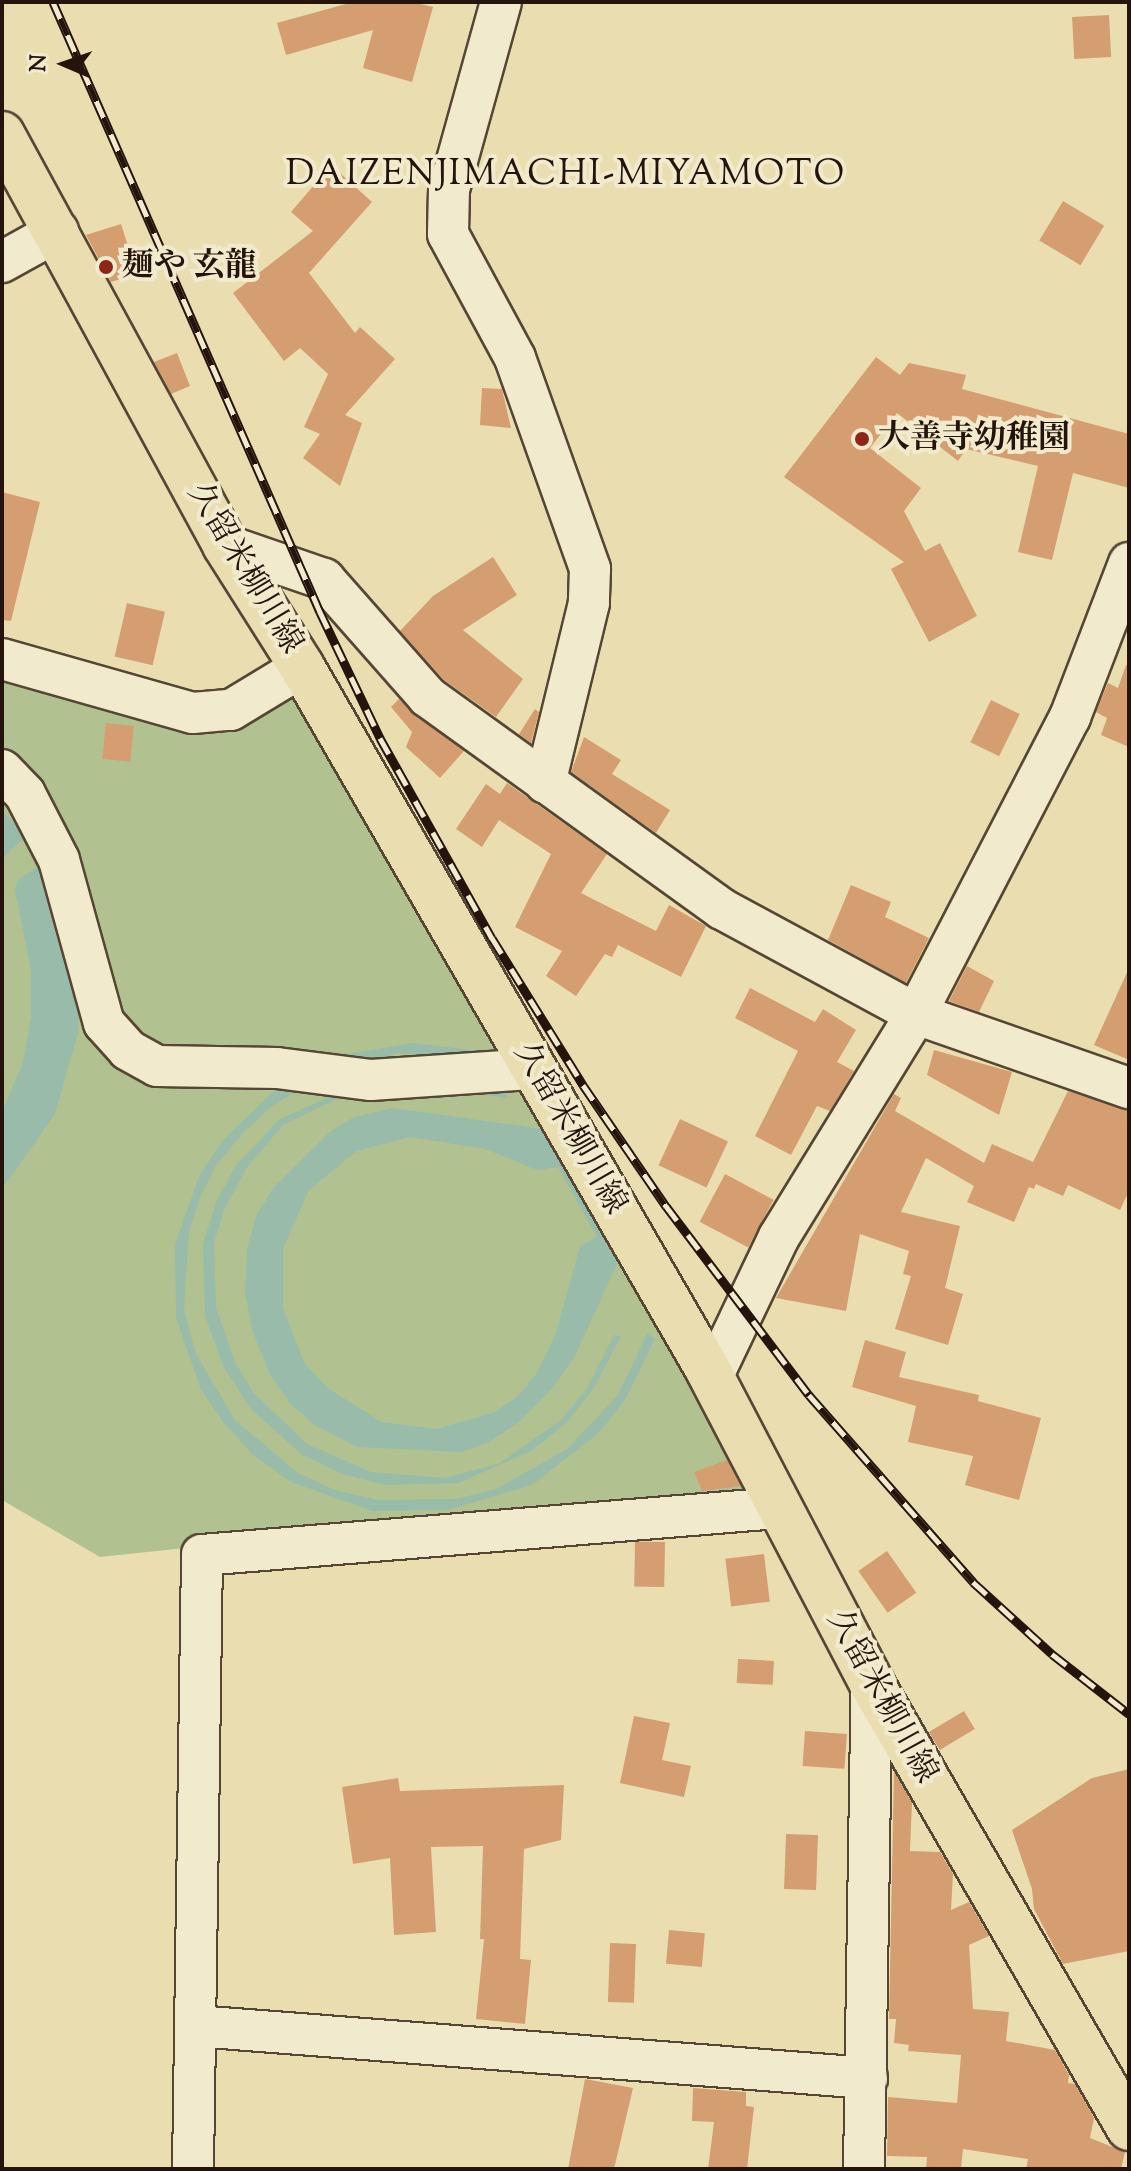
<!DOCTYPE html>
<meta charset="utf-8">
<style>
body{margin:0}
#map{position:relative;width:1131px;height:2171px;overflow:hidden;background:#eadeb1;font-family:"Sorts Mill Goudy","Noto Serif JP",serif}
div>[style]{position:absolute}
.green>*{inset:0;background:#b1c290}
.water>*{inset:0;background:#98bca9}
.building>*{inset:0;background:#d59e70;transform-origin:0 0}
.roads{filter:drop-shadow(2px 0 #564634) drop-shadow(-2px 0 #564634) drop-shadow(0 2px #564634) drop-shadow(0 -2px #564634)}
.minor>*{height:40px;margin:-20px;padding:0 20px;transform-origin:20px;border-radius:20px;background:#f1eacc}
.major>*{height:44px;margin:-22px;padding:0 22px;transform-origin:22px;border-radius:22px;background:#eadeb1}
.rail>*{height:9px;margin-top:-4.5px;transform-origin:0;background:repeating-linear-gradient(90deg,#f1eacc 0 18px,#25140b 0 36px);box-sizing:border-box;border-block:2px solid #25140b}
.dots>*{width:22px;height:22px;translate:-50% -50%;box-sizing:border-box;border:4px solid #f1eacc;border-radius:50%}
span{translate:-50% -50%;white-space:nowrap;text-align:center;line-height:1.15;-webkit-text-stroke:8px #f1eacc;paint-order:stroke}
.poi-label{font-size:32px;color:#25140b;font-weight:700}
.left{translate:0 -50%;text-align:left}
.street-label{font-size:32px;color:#25140b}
.quarter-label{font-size:36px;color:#25140b;letter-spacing:2px}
.frame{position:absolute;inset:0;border:4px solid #25140b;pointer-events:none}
.north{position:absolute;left:24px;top:24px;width:80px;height:80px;-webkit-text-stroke:6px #f1eacc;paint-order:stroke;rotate:272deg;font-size:22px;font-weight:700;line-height:32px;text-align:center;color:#25140b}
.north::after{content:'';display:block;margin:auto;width:28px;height:36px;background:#25140b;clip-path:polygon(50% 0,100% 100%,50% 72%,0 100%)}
</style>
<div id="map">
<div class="green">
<i style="clip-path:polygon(2px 660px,232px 717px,296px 689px,757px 1488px,100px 1557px,2px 1500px)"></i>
</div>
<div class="water">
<i style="clip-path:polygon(2px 810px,25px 837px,5px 856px,2px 856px)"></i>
<i style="clip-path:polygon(40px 865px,80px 989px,78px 1034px,55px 1114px,2px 1189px,2px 1112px,23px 1063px,31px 1017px,31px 971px,15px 890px,18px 880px)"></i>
<i style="clip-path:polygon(414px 1043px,488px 1052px,486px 1061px,399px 1053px,323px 1074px,271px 1107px,244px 1132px,217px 1164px,201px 1195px,189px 1232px,184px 1308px,196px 1354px,235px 1420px,298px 1473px,335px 1490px,378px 1500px,456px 1499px,496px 1489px,567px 1449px,618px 1395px,647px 1334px,655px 1338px,627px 1397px,600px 1432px,532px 1485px,448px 1510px,372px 1511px,291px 1482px,253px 1455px,223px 1422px,201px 1390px,176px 1318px,175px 1244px,200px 1174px,224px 1139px,276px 1089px,339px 1055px)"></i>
<i style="clip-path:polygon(457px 1082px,508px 1091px,506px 1098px,450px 1089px,378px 1086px,341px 1097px,283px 1125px,246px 1169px,224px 1210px,214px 1243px,216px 1307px,236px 1364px,254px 1393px,307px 1444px,371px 1472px,444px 1478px,498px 1464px,560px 1421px,588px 1387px,614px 1335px,621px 1336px,594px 1388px,567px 1422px,533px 1450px,459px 1483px,386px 1485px,342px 1474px,301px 1454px,251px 1409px,223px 1366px,205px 1316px,203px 1244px,216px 1202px,236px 1165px,280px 1119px,353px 1086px)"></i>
<i style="clip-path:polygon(evenodd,393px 1108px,543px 1129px,618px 1262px,574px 1358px,550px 1391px,519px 1422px,488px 1443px,461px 1452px,357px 1447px,314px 1425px,290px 1403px,270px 1375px,252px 1330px,245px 1292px,247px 1249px,256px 1216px,273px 1188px,331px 1131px,354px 1117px,393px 1108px,410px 1137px,485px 1149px,537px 1170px,558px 1167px,597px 1237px,580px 1246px,556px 1333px,537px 1373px,518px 1396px,495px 1412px,437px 1429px,381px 1422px,328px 1388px,305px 1364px,283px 1308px,283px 1249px,309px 1190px,357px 1151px,410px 1137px)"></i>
</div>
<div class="building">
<i style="clip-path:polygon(353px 2px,413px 2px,433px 7px,412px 82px,363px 68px,373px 30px,286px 55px,277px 23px)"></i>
<i style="left:1109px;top:15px;width:42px;height:37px;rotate:87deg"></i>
<i style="clip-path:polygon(331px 165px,372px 202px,309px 273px,355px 333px,360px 327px,395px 359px,345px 415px,362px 423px,340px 486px,303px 458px,320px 434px,304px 427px,328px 374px,300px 348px,284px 361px,233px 293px,313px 231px,291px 212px)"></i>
<i style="left:1063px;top:201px;width:48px;height:46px;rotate:31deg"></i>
<i style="clip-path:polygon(121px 224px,137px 274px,111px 282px,86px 235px)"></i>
<i style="clip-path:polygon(177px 353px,190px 386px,171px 394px,154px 362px)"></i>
<i style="clip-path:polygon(876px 357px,900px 375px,909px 363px,966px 375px,962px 389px,1129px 434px,1129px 488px,1073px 473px,1052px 560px,1018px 552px,1038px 466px,966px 449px,958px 461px,897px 413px,870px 448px,921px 488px,904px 511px,925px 551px,940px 543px,977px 616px,929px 642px,891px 569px,904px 562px,784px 477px)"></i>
<i style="clip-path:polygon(482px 388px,502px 389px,511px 428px,480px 425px)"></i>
<i style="clip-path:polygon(2px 492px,40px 502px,11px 621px,2px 620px)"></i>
<i style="clip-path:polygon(493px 557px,517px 595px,463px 630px,523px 679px,496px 717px,444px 680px,400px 631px,433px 596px)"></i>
<i style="left:127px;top:603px;width:39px;height:55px;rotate:13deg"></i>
<i style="clip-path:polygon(1126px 665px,1129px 665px,1129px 747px,1101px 735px,1107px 718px,1096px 712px,1108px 683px,1118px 688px)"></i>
<i style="clip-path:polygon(399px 699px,464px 751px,440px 778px,406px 747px,412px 732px,391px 707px)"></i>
<i style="left:991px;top:700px;width:32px;height:47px;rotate:26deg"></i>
<i style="clip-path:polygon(535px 709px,539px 712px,531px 743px,519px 734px)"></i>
<i style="left:106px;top:723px;width:28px;height:36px;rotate:6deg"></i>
<i style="clip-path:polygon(584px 737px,621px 760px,612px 774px,670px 810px,656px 833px,571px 772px)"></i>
<i style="clip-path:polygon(507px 783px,607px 854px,581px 893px,656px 931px,669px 905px,706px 926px,681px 977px,618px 945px,612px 957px,605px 954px,576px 996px,546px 976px,562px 951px,515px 927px,551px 854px,499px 820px,482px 847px,456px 829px,486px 784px,500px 794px)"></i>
<i style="clip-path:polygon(851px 885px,891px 902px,885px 917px,929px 938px,906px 983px,828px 940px)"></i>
<i style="clip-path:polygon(967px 966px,994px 981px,979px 1012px,949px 1001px)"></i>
<i style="clip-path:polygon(1129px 968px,1129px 1060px,1094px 1045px)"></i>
<i style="clip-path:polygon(750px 988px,815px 1022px,823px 1009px,856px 1030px,837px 1062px,854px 1071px,830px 1111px,817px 1106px,791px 1155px,755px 1136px,798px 1051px,735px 1018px)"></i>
<i style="clip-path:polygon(934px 1050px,1012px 1072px,999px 1115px,927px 1075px)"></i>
<i style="clip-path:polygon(1068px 1091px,1129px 1110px,1129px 1191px,1120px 1210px,1068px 1185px,1063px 1196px,1036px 1184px,1034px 1189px,1029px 1187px,1014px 1222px,967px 1202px,974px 1186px,926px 1158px,901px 1212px,960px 1226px,945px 1288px,963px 1294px,948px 1345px,895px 1329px,911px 1276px,903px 1274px,909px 1251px,860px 1234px,846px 1311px,776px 1298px,894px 1094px,901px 1098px,895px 1111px,984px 1163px,992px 1144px,1033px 1162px)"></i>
<i style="left:680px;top:1119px;width:53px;height:51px;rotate:25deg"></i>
<i style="left:725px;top:1174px;width:55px;height:54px;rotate:28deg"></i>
<i style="clip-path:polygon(865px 1340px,906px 1352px,899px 1377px,979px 1395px,978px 1401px,1041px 1418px,1019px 1500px,965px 1485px,973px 1456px,908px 1442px,916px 1406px,852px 1387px)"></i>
<i style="clip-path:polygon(727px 1460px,741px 1486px,702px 1491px,694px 1472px)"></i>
<i style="left:665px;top:1542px;width:45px;height:30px;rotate:91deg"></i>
<i style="left:887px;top:1551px;width:51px;height:35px;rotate:55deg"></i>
<i style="left:764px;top:1554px;width:48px;height:39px;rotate:83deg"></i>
<i style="left:738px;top:1659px;width:36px;height:24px;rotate:3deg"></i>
<i style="left:964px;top:1711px;width:21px;height:41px;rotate:59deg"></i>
<i style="clip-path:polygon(634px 1716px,670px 1723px,662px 1760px,691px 1766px,684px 1797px,620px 1783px)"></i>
<i style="left:805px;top:1731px;width:42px;height:35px;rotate:4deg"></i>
<i style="clip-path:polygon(1129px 1769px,1129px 1951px,1063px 1964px,1034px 1909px,1032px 1889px,1012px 1830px,1092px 1778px)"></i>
<i style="clip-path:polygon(894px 1771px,912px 1803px,910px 1851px,940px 1852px,953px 1874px,951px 1910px,969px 1902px,989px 1936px,969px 1945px,973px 2009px,1009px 2012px,1006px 2041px,1055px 2050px,1069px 2075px,1068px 2083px,1075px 2084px,1094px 2118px,1090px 2138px,1125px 2152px,1121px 2169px,1026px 2169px,1028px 2159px,963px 2149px,961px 2169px,926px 2169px,927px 2157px,887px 2156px,888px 2097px,957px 2103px,961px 2055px,908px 2051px,909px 2045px,894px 2043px,896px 2019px,889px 2019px)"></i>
<i style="clip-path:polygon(398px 1778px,400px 1791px,564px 1785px,561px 1840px,524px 1849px,520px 1959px,531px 1960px,525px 2024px,476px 2019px,484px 1939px,480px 1939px,483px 1846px,431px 1847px,436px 1932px,394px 1935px,390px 1858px,353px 1864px,342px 1787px)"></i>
<i style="left:786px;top:1834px;width:32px;height:55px;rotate:2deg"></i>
<i style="left:669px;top:1930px;width:36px;height:34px;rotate:5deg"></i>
<i style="left:610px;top:1943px;width:26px;height:59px;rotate:2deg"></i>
<i style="clip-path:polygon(585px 2079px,633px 2088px,614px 2169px,568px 2169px)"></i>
<i style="clip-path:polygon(693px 2088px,746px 2092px,746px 2106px,754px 2107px,747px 2169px,708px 2169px,714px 2122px,692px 2121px)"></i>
</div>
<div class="roads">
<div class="minor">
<i style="left:501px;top:2px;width:194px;rotate:105.5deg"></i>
<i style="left:449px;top:189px;width:45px;rotate:91.3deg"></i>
<i style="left:448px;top:234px;width:141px;rotate:61.6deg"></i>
<i style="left:515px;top:358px;width:224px;rotate:70.4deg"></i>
<i style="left:590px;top:569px;width:34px;rotate:92deg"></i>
<i style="left:589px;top:603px;width:185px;rotate:103.7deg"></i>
<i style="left:2px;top:262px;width:64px;rotate:-29deg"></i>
<i style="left:225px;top:545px;width:105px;rotate:19deg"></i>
<i style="left:324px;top:579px;width:157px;rotate:48.6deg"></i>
<i style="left:428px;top:697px;width:362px;rotate:35.8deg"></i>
<i style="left:722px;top:909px;width:221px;rotate:28.4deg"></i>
<i style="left:916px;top:1014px;width:225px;rotate:19.2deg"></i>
<i style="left:2px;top:659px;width:198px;rotate:15.8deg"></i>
<i style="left:193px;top:713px;width:38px;rotate:-5deg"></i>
<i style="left:231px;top:710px;width:83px;rotate:-31.2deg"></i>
<i style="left:2px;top:770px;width:33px;rotate:46deg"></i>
<i style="left:25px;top:794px;width:74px;rotate:62.7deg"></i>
<i style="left:59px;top:860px;width:169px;rotate:74.6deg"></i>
<i style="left:104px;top:1023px;width:36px;rotate:48deg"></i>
<i style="left:128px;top:1050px;width:33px;rotate:29deg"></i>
<i style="left:157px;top:1066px;width:120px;rotate:1deg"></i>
<i style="left:277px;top:1068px;width:95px;rotate:7.3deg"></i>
<i style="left:371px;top:1080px;width:163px;rotate:-3.9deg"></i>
<i style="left:707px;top:1368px;width:9px;rotate:6deg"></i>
<i style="left:716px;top:1369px;width:146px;rotate:-64.5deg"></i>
<i style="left:779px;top:1237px;width:262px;rotate:-58.4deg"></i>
<i style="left:916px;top:1014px;width:335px;rotate:-62.6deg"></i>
<i style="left:1070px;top:717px;width:165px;rotate:-69deg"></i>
<i style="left:196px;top:2026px;width:673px;rotate:4.43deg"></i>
<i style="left:193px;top:2169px;width:614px;rotate:-89.16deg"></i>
<i style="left:202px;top:1555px;width:577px;rotate:-4.67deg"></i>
<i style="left:864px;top:2169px;width:485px;rotate:-89.1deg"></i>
</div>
<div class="major">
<i style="left:2px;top:134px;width:468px;rotate:61.5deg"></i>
<i style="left:225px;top:545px;width:144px;rotate:57.7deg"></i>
<i style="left:302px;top:667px;width:810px;rotate:59.98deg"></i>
<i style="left:707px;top:1368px;width:356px;rotate:62.4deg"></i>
<i style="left:872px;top:1684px;width:513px;rotate:59.94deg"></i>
</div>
</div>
<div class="rail">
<i style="left:53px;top:2px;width:666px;rotate:66.36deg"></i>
<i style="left:320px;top:612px;width:140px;rotate:64.5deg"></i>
<i style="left:380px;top:738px;width:229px;rotate:60.8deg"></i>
<i style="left:492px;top:938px;width:173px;rotate:58.2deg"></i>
<i style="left:583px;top:1085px;width:147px;rotate:55.6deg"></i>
<i style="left:666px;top:1206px;width:237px;rotate:52.9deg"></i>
<i style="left:809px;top:1395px;width:249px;rotate:48.7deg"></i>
<i style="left:973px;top:1582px;width:107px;rotate:42.3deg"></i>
<i style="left:1052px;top:1654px;width:98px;rotate:37.9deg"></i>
</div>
<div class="dots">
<i style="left:106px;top:267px;background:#8f2418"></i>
<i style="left:862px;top:439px;background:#8f2418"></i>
</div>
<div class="poi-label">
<span class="left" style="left:122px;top:267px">麺や 玄龍</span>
<span class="left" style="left:878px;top:439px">大善寺幼稚園</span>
</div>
<div class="street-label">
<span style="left:244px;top:569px;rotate:59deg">久留米柳川線</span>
<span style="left:569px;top:1129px;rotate:60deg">久留米柳川線</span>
<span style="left:881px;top:1697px;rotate:61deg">久留米柳川線</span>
</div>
<div class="quarter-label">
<span style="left:566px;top:176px">DAIZENJIMACHI-MIYAMOTO</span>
</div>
<div class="frame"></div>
<div class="north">N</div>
</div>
